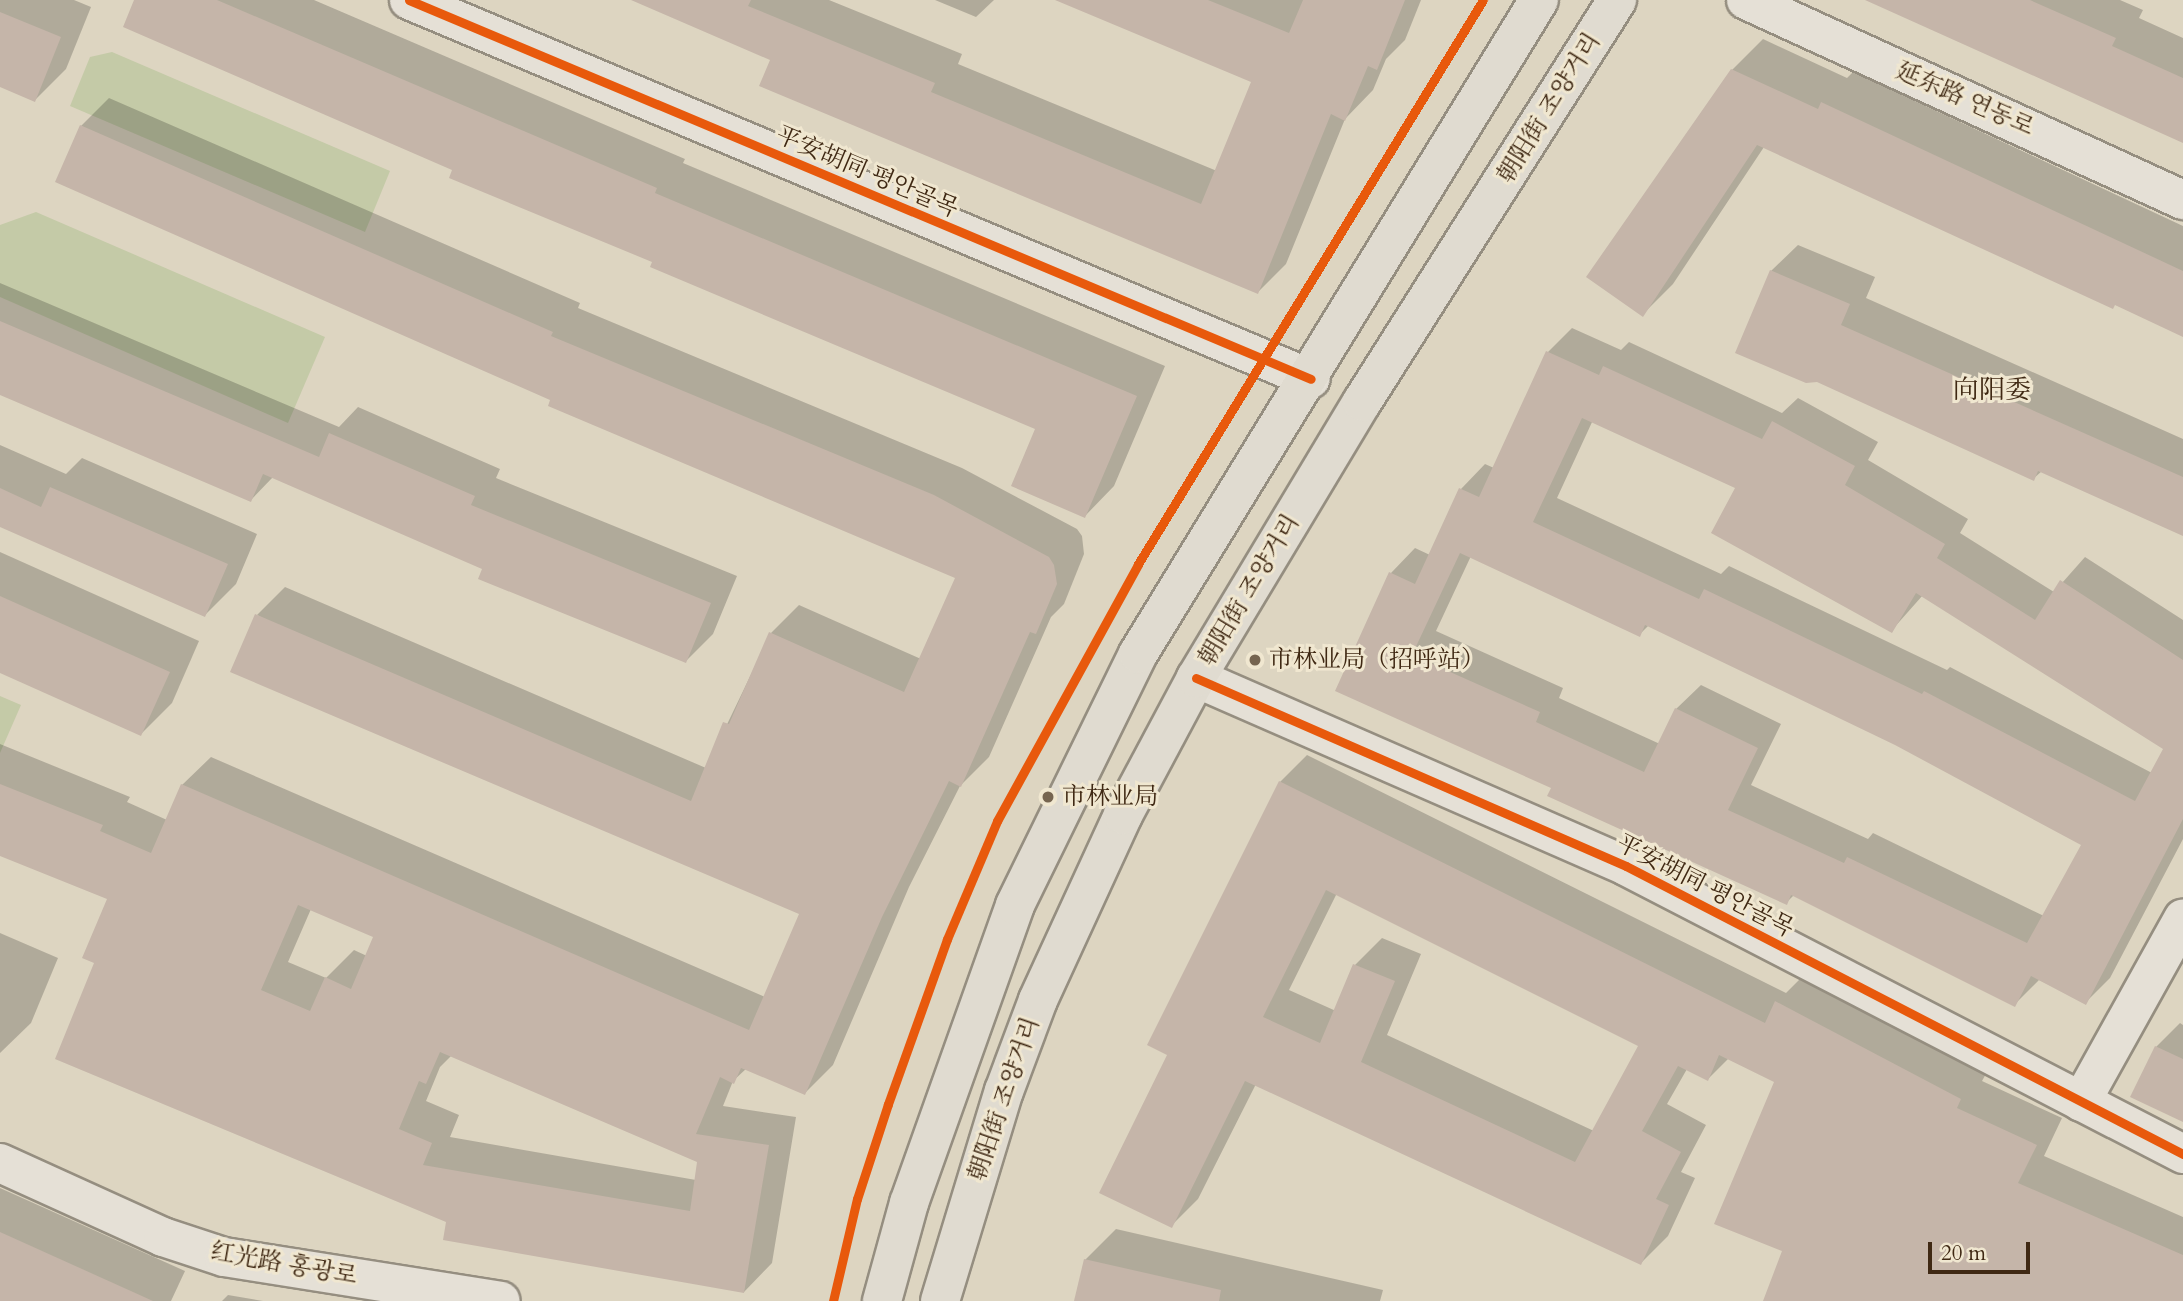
<!DOCTYPE html>
<meta charset="utf-8">
<style>
body{margin:0}
#map{position:relative;width:2183px;height:1301px;overflow:hidden;background:#ddd5c1;font-family:Cardo,"Noto Serif SC","Noto Serif KR",serif}
div>[style]{position:absolute}
.green>*{inset:0;background:#c4caa7}
.shadow>*{inset:0;background:#0003}
.building>*{inset:0;background:#c5b5a9}
.roads{filter:drop-shadow(2px 0 #958e80) drop-shadow(-2px 0 #958e80) drop-shadow(0 2px #958e80) drop-shadow(0 -2px #958e80)}
.street>*{height:38px;margin:-19px;padding:0 19px;transform-origin:19px;border-radius:19px;background:#e5e0d6}
.primary>*{height:38px;margin:-19px;padding:0 19px;transform-origin:19px;border-radius:19px;background:#e0dbd0}
.cycleway>*{height:9px;margin:-4.5px;padding:0 4.5px;transform-origin:4.5px;border-radius:4.5px;background:#e8590c}
.dots>*{width:19px;height:19px;translate:-50% -50%;box-sizing:border-box;border:4px solid #f0e7d0;border-radius:50%}
span{translate:-50% -50%;white-space:nowrap;text-align:center;line-height:1.15;-webkit-text-stroke:6px #f0e7d0;paint-order:stroke}
.street-label{font-size:24px;color:#3f2813}
.poi-label{font-size:24px;color:#3f2813}
.left{translate:0 -50%;text-align:left}
.neighbourhood-label{font-size:26px;color:#3f2813}
.scale{position:absolute;left:1928px;top:1242px;width:102px;height:32px;box-sizing:border-box;border:4px solid #3f2813;border-top:0;padding-left:9px;font-size:21px;line-height:24px;white-space:nowrap;color:#3f2813;-webkit-text-stroke:5px #f0e7d0;paint-order:stroke}
</style>
<div id="map">
<div class="green">
<i style="clip-path:polygon(112px 52px,390px 171px,365px 232px,70px 106px,90px 57px)"></i>
<i style="clip-path:polygon(36px 212px,325px 337px,288px 423px,0 297px,0 225px)"></i>
<i style="clip-path:polygon(0 696px,21px 705px,0 753px)"></i>
</div>
<div class="shadow">
<i style="clip-path:polygon(0 0,74px 0,91px 7px,66px 69px,35px 100px,0 86px)"></i>
<i style="clip-path:polygon(136px 0,314px 0,685px 159px,683px 163px,1165px 366px,1114px 486px,1085px 516px,1037px 428px,454px 169px)"></i>
<i style="clip-path:polygon(674px 0,829px 0,962px 54px,958px 64px,1217px 171px,1254px 81px,1058px 0,1421px 0,1405px 40px,1386px 59px,1373px 90px,1345px 119px,1286px 264px,1258px 292px,772px 59px)"></i>
<i style="clip-path:polygon(935px 0,994px 0,976px 17px)"></i>
<i style="clip-path:polygon(1867px 0,2120px 0,2143px 10px,2139px 18px,2183px 38px,2183px 142px)"></i>
<i style="clip-path:polygon(1763px 39px,1847px 78px,1853px 72px,2183px 226px,2183px 335px,1764px 147px,1673px 284px,1642px 315px,1732px 70px)"></i>
<i style="clip-path:polygon(evenodd,109px 98px,580px 303px,578px 308px,962px 468px,1077px 529px,1082px 536px,1084px 554px,1064px 604px,1051px 617px,989px 757px,960px 786px,909px 887px,833px 1065px,805px 1093px,747px 1068px,733px 1081px,723px 1106px,796px 1117px,772px 1263px,744px 1292px,448px 1221px,96px 963px,110px 898px,0 854px,0 744px,130px 797px,127px 802px,167px 820px,182px 785px,211px 757px,765px 997px,801px 913px,257px 615px,285px 587px,706px 768px,771px 633px,799px 605px,921px 659px,957px 577px,552px 400px,81px 126px,109px 98px,311px 909px,375px 936px,367px 956px,354px 950px,326px 978px,288px 962px,311px 909px,109px 98px,452px 1055px,699px 1161px,696px 1180px,450px 1137px,459px 1115px,426px 1101px,440px 1067px,452px 1055px)"></i>
<i style="clip-path:polygon(1798px 245px,1875px 277px,1866px 298px,2183px 439px,2183px 534px,2042px 471px,2033px 479px,1771px 271px)"></i>
<i style="clip-path:polygon(0 283px,339px 427px,358px 407px,500px 469px,496px 478px,737px 576px,713px 634px,686px 661px,485px 568px,273px 477px,251px 500px,0 393px)"></i>
<i style="clip-path:polygon(evenodd,1572px 328px,1621px 350px,1629px 342px,1782px 413px,1798px 398px,1878px 442px,1868px 460px,1968px 519px,1960px 533px,2054px 592px,2085px 557px,2183px 620px,2183px 839px,2110px 978px,2086px 1002px,2039px 980px,2015px 1004px,1794px 895px,1786px 903px,1553px 787px,1338px 690px,1391px 573px,1415px 548px,1430px 555px,1461px 489px,1485px 464px,1494px 468px,1548px 352px,1572px 328px,1593px 420px,1738px 488px,1892px 630px,1923px 595px,2165px 749px,2152px 773px,1950px 667px,1947px 670px,1729px 566px,1721px 574px,1557px 498px,1593px 420px,1572px 328px,1471px 556px,1639px 635px,1649px 625px,1896px 744px,2083px 844px,2044px 916px,1873px 833px,1868px 839px,1751px 785px,1781px 724px,1701px 685px,1676px 709px,1660px 744px,1559px 698px,1563px 688px,1436px 631px,1471px 556px)"></i>
<i style="clip-path:polygon(0 445px,66px 474px,82px 458px,257px 534px,236px 584px,205px 615px,0 525px)"></i>
<i style="clip-path:polygon(0 552px,199px 641px,172px 703px,141px 734px,0 671px)"></i>
<i style="clip-path:polygon(evenodd,1307px 755px,1786px 993px,1803px 976px,1987px 1072px,1982px 1081px,2062px 1118px,2044px 1156px,2183px 1217px,2183px 1301px,1764px 1301px,1784px 1250px,1776px 1081px,1729px 1058px,1708px 1079px,1687px 1069px,1667px 1104px,1706px 1125px,1681px 1172px,1695px 1178px,1668px 1236px,1641px 1263px,1256px 1084px,1198px 1199px,1171px 1226px,1169px 1054px,1280px 782px,1307px 755px,1337px 893px,1641px 1046px,1594px 1131px,1387px 1035px,1421px 954px,1382px 938px,1355px 965px,1336px 1011px,1289px 990px,1337px 893px)"></i>
<i style="clip-path:polygon(0 933px,58px 958px,31px 1023px,0 1053px)"></i>
<i style="clip-path:polygon(2180px 1023px,2183px 1025px,2183px 1120px,2156px 1047px)"></i>
<i style="clip-path:polygon(0 1188px,185px 1271px,171px 1301px,0 1301px)"></i>
<i style="clip-path:polygon(1116px 1229px,1383px 1290px,1380px 1301px,1076px 1301px,1085px 1260px)"></i>
<i style="clip-path:polygon(228px 1295px,263px 1301px,222px 1301px)"></i>
</div>
<div class="building">
<i style="clip-path:polygon(134px 0,217px 0,657px 188px,655px 193px,1137px 396px,1085px 518px,1011px 486px,1035px 429px,650px 267px,652px 262px,449px 178px,452px 170px,123px 27px)"></i>
<i style="clip-path:polygon(631px 0,751px 0,748px 6px,935px 83px,931px 92px,1201px 204px,1251px 82px,1055px 0,1208px 0,1289px 33px,1303px 0,1405px 0,1377px 70px,1368px 66px,1345px 121px,1331px 114px,1258px 294px,759px 86px,770px 60px)"></i>
<i style="clip-path:polygon(1865px 0,2030px 0,2116px 38px,2112px 46px,2183px 78px,2183px 143px)"></i>
<i style="clip-path:polygon(0 12px,61px 37px,35px 102px,0 87px)"></i>
<i style="clip-path:polygon(1731px 69px,1818px 109px,1821px 102px,2183px 271px,2183px 337px,2115px 305px,2113px 309px,1757px 145px,1643px 317px,1586px 277px)"></i>
<i style="clip-path:polygon(evenodd,80px 125px,553px 332px,551px 336px,934px 495px,1049px 557px,1054px 565px,1057px 584px,1036px 634px,1030px 632px,961px 787px,949px 781px,882px 917px,805px 1095px,741px 1068px,734px 1084px,720px 1077px,696px 1134px,769px 1145px,744px 1293px,443px 1240px,446px 1222px,55px 1059px,94px 963px,82px 958px,107px 899px,0 856px,0 784px,103px 825px,100px 831px,151px 853px,181px 784px,749px 1030px,799px 914px,230px 672px,255px 614px,691px 801px,723px 722px,729px 724px,769px 632px,904px 692px,955px 578px,548px 406px,550px 400px,55px 182px,80px 125px,298px 905px,373px 937px,351px 989px,325px 977px,310px 1011px,261px 990px,298px 905px,80px 125px,440px 1052px,697px 1162px,690px 1211px,423px 1165px,432px 1143px,399px 1129px,419px 1081px,426px 1084px,440px 1052px)"></i>
<i style="clip-path:polygon(1770px 270px,1850px 304px,1841px 325px,2183px 477px,2183px 536px,2038px 471px,2034px 481px,1817px 382px,1806px 383px,1735px 353px)"></i>
<i style="clip-path:polygon(0 321px,319px 457px,329px 433px,475px 496px,471px 505px,711px 603px,686px 663px,478px 579px,482px 569px,263px 474px,251px 502px,0 395px)"></i>
<i style="clip-path:polygon(evenodd,1546px 351px,1599px 375px,1603px 366px,1762px 439px,1772px 421px,1855px 466px,1845px 485px,1945px 544px,1937px 558px,2035px 620px,2060px 580px,2183px 660px,2183px 819px,2086px 1005px,2031px 976px,2015px 1007px,1791px 895px,1787px 905px,1547px 796px,1551px 788px,1335px 691px,1389px 572px,1415px 584px,1459px 488px,1479px 497px,1546px 351px,1582px 418px,1735px 488px,1711px 533px,1892px 633px,1916px 593px,2163px 749px,2135px 801px,1924px 691px,1922px 694px,1704px 589px,1699px 599px,1533px 522px,1582px 418px,1546px 351px,1460px 553px,1640px 637px,1645px 625px,1895px 745px,2081px 845px,2027px 943px,1847px 857px,1844px 863px,1728px 810px,1758px 748px,1675px 708px,1644px 772px,1536px 722px,1540px 712px,1412px 655px,1460px 553px)"></i>
<i style="clip-path:polygon(50px 487px,228px 564px,205px 617px,0 527px,0 488px,41px 507px)"></i>
<i style="clip-path:polygon(0 596px,170px 672px,141px 736px,0 673px)"></i>
<i style="clip-path:polygon(evenodd,1279px 781px,1765px 1023px,1775px 1001px,1961px 1099px,1957px 1108px,2037px 1145px,2018px 1183px,2183px 1255px,2183px 1301px,1763px 1301px,1782px 1251px,1714px 1224px,1774px 1082px,1719px 1055px,1708px 1081px,1678px 1066px,1642px 1131px,1681px 1152px,1656px 1199px,1669px 1205px,1641px 1265px,1245px 1081px,1172px 1228px,1099px 1193px,1167px 1055px,1147px 1045px,1279px 781px,1326px 890px,1638px 1046px,1575px 1162px,1361px 1062px,1395px 981px,1353px 964px,1320px 1043px,1263px 1017px,1326px 890px)"></i>
<i style="clip-path:polygon(2155px 1046px,2183px 1059px,2183px 1122px,2130px 1097px)"></i>
<i style="clip-path:polygon(0 1232px,153px 1301px,0 1301px)"></i>
<i style="clip-path:polygon(1084px 1259px,1221px 1290px,1219px 1301px,1074px 1301px)"></i>
</div>
<div class="roads">
<div class="street">
<i style="left:409px;top:0;width:978px;rotate:22.79deg"></i>
<i style="left:1746px;top:0;width:481px;rotate:24.6deg"></i>
<i style="left:1196px;top:678px;width:469px;rotate:23.6deg"></i>
<i style="left:1626px;top:866px;width:627px;rotate:27.34deg"></i>
<i style="left:2081px;top:1102px;width:210px;rotate:-60.9deg"></i>
<i style="left:0;top:1163px;width:179px;rotate:24.4deg"></i>
<i style="left:163px;top:1237px;width:64px;rotate:18.2deg"></i>
<i style="left:224px;top:1257px;width:280px;rotate:9deg"></i>
</div>
<div class="primary">
<i style="left:882px;top:1301px;width:102px;rotate:-74.6deg"></i>
<i style="left:909px;top:1203px;width:316px;rotate:-70.4deg"></i>
<i style="left:1015px;top:905px;width:280px;rotate:-63.9deg"></i>
<i style="left:1138px;top:654px;width:767px;rotate:-58.49deg"></i>
<i style="left:940px;top:1301px;width:220px;rotate:-73.1deg"></i>
<i style="left:1004px;top:1091px;width:97px;rotate:-69.5deg"></i>
<i style="left:1038px;top:1000px;width:204px;rotate:-65.3deg"></i>
<i style="left:1123px;top:815px;width:155px;rotate:-61.9deg"></i>
<i style="left:1196px;top:678px;width:322px;rotate:-59deg"></i>
<i style="left:1362px;top:402px;width:476px;rotate:-57.6deg"></i>
</div>
</div>
<div class="cycleway">
<i style="left:409px;top:0;width:978px;rotate:22.79deg"></i>
<i style="left:1196px;top:678px;width:469px;rotate:23.6deg"></i>
<i style="left:1626px;top:866px;width:627px;rotate:27.34deg"></i>
<i style="left:833px;top:1301px;width:105px;rotate:-76.8deg"></i>
<i style="left:857px;top:1199px;width:100px;rotate:-71.9deg"></i>
<i style="left:888px;top:1104px;width:175px;rotate:-70.3deg"></i>
<i style="left:947px;top:939px;width:128px;rotate:-67deg"></i>
<i style="left:997px;top:821px;width:293px;rotate:-61.2deg"></i>
<i style="left:1138px;top:564px;width:661px;rotate:-58.55deg"></i>
</div>
<div class="dots">
<i style="left:1255px;top:660px;background:#766550"></i>
<i style="left:1048px;top:797px;background:#766550"></i>
</div>
<div class="street-label">
<span style="left:1965px;top:99px;rotate:24deg">延东路 연동로</span>
<span style="left:1549px;top:108px;rotate:-58deg">朝阳街 조양거리</span>
<span style="left:867px;top:172px;rotate:23deg">平安胡同 평안골목</span>
<span style="left:1249px;top:590px;rotate:-59deg">朝阳街 조양거리</span>
<span style="left:1705px;top:886px;rotate:27deg">平安胡同 평안골목</span>
<span style="left:1004px;top:1099px;rotate:-71deg">朝阳街 조양거리</span>
<span style="left:284px;top:1264px;rotate:10deg">红光路 홍광로</span>
</div>
<div class="poi-label">
<span class="left" style="left:1269px;top:660px">市林业局（招呼站）</span>
<span class="left" style="left:1062px;top:797px">市林业局</span>
</div>
<div class="neighbourhood-label">
<span style="left:1992px;top:390px">向阳委</span>
</div>
<div class="scale">20 m</div>
</div>
